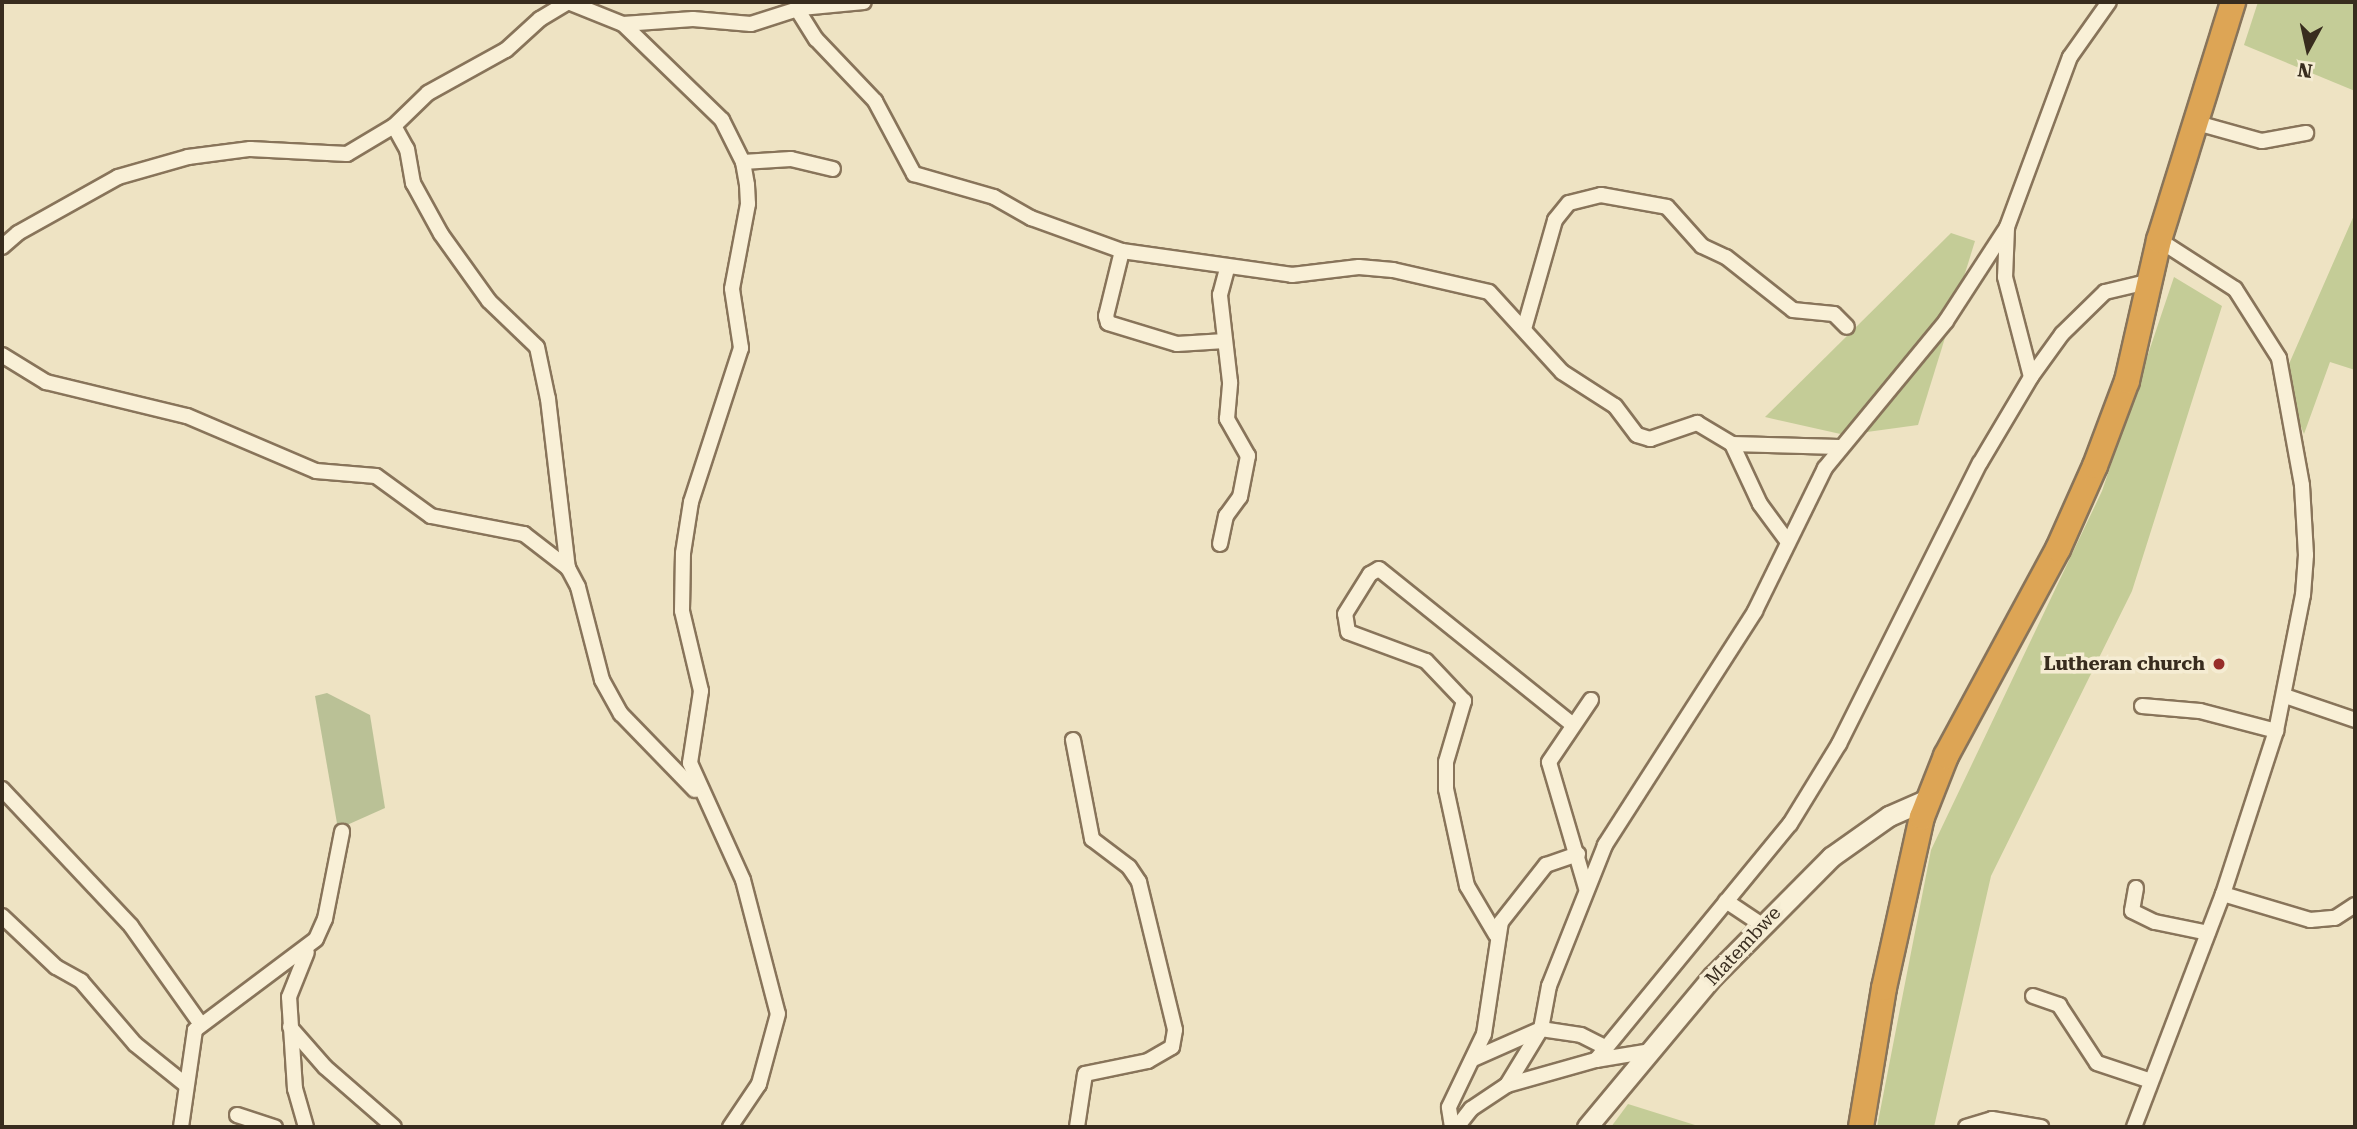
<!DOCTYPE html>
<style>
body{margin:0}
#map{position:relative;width:2357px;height:1129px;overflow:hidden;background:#eee3c3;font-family:"Roboto Serif",serif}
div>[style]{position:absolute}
.green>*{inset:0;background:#c4cc97}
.cemetery>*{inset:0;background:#bac196}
.roads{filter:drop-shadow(2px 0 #88745a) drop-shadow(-2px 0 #88745a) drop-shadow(0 2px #88745a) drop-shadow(0 -2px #88745a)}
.street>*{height:14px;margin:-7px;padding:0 7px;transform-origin:7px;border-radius:7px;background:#f9f0d7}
.secondary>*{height:19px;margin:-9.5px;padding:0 9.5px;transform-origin:9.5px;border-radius:9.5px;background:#f9f0d7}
.highway>*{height:24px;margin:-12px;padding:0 12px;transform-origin:12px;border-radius:12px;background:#dda555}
.dots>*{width:19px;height:19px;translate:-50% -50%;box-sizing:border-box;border:4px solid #f5ecd3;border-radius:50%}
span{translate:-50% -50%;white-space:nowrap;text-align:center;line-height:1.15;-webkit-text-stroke:7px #f5ecd3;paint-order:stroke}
.poi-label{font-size:19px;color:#382c1e;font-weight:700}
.right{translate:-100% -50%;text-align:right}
.street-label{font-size:19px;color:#382c1e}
.frame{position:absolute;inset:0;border:4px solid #382c1e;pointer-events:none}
.north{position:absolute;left:2273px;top:14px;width:70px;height:70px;-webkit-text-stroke:5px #f5ecd3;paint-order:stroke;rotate:188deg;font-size:19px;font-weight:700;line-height:28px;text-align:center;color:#382c1e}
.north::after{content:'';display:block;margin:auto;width:24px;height:32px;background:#382c1e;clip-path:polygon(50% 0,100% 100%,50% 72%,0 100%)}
</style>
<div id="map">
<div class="green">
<i style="clip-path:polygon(2258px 2px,2355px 2px,2355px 91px,2244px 45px)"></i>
<i style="clip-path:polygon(2355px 213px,2355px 370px,2330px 362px,2304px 434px,2282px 380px)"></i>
<i style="clip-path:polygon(1951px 233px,1975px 241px,1918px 425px,1845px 435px,1765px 417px)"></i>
<i style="clip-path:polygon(2174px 277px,2222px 306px,2132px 591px,1991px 876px,1934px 1127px,1877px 1127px,1931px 850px,2102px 491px)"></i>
<i style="clip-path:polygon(1628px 1104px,1695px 1125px,1698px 1127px,1611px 1127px)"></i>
</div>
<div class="cemetery">
<i style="clip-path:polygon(327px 693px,370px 715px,385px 808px,338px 829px,315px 696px)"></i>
</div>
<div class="roads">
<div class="street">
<i style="left:797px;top:9px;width:36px;rotate:58deg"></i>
<i style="left:816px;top:39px;width:86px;rotate:46.4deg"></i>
<i style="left:875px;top:101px;width:83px;rotate:61.9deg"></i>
<i style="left:914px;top:174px;width:83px;rotate:16deg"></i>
<i style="left:994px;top:197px;width:43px;rotate:29.6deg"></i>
<i style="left:1031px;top:218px;width:97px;rotate:19.9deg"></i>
<i style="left:1122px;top:251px;width:172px;rotate:8deg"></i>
<i style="left:1292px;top:275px;width:67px;rotate:-6.8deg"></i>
<i style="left:1359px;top:267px;width:34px;rotate:5deg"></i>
<i style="left:1393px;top:270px;width:98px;rotate:12.9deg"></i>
<i style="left:1489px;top:292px;width:108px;rotate:47.6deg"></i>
<i style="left:1562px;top:372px;width:63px;rotate:32.7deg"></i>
<i style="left:1615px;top:406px;width:36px;rotate:53deg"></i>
<i style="left:1637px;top:435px;width:14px;rotate:17deg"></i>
<i style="left:1650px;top:439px;width:50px;rotate:-18.8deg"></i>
<i style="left:1697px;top:423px;width:41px;rotate:31deg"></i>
<i style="left:1732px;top:444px;width:66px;rotate:65deg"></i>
<i style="left:1760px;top:504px;width:47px;rotate:53.6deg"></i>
<i style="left:623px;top:24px;width:70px;rotate:-4.1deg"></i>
<i style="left:693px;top:19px;width:58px;rotate:4.9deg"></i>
<i style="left:751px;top:24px;width:52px;rotate:-17.7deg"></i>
<i style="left:801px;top:8px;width:63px;rotate:-5.4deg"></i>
<i style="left:2197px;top:123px;width:67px;rotate:15.5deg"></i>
<i style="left:2262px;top:141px;width:45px;rotate:-10.3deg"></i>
<i style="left:394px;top:126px;width:26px;rotate:61deg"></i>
<i style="left:407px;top:149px;width:35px;rotate:80deg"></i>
<i style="left:413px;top:183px;width:58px;rotate:61.2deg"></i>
<i style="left:441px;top:234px;width:82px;rotate:54.4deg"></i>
<i style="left:489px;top:301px;width:66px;rotate:43.8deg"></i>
<i style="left:537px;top:347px;width:53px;rotate:78.1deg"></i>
<i style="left:548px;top:399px;width:170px;rotate:83.3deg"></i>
<i style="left:743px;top:162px;width:48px;rotate:-3.6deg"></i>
<i style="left:791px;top:159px;width:43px;rotate:13.4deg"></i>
<i style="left:2007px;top:228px;width:49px;rotate:92.3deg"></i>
<i style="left:2005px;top:277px;width:103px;rotate:75.4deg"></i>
<i style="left:2px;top:247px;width:21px;rotate:-41deg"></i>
<i style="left:18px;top:233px;width:115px;rotate:-29.2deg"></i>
<i style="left:118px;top:177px;width:73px;rotate:-15.9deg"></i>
<i style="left:188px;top:157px;width:63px;rotate:-7.4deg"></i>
<i style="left:250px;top:149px;width:97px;rotate:3deg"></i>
<i style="left:347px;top:154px;width:55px;rotate:-30.8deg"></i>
<i style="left:394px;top:126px;width:47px;rotate:-44.1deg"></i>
<i style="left:428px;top:93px;width:89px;rotate:-28.9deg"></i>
<i style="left:506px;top:50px;width:46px;rotate:-42.4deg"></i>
<i style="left:540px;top:19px;width:33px;rotate:-31deg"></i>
<i style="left:568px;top:2px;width:59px;rotate:21.8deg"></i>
<i style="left:623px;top:24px;width:138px;rotate:44.1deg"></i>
<i style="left:722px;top:120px;width:47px;rotate:63.4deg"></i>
<i style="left:743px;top:162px;width:23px;rotate:80deg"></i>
<i style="left:747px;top:185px;width:19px;rotate:87deg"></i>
<i style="left:748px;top:204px;width:86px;rotate:100.7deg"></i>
<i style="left:732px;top:289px;width:60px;rotate:81.3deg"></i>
<i style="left:741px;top:348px;width:162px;rotate:108deg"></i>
<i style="left:691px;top:502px;width:52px;rotate:98.9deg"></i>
<i style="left:683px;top:553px;width:58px;rotate:91deg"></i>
<i style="left:682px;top:611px;width:82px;rotate:76.6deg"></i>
<i style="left:701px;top:691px;width:73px;rotate:98.7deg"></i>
<i style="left:690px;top:763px;width:128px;rotate:65.6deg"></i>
<i style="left:743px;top:880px;width:138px;rotate:75.4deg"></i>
<i style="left:778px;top:1014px;width:73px;rotate:105.2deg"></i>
<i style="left:759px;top:1084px;width:52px;rotate:124deg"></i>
<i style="left:1122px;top:251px;width:67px;rotate:103.8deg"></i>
<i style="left:1106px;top:316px;width:7px;rotate:74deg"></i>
<i style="left:1108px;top:323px;width:72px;rotate:16.9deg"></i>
<i style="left:1177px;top:344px;width:48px;rotate:-3.6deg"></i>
<i style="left:1524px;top:329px;width:113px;rotate:-74.1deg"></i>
<i style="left:1555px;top:220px;width:22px;rotate:-51deg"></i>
<i style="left:1569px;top:203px;width:33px;rotate:-14deg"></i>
<i style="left:1601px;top:195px;width:67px;rotate:10.3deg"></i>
<i style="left:1667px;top:207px;width:52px;rotate:48.1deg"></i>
<i style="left:1702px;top:246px;width:26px;rotate:25deg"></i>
<i style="left:1726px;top:257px;width:85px;rotate:38.3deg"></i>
<i style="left:1793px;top:310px;width:41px;rotate:5.6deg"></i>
<i style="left:1834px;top:314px;width:18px;rotate:45deg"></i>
<i style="left:2px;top:355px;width:52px;rotate:31.5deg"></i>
<i style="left:46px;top:382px;width:145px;rotate:13.6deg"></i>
<i style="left:187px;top:416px;width:140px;rotate:23.1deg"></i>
<i style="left:316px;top:471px;width:60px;rotate:4.8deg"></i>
<i style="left:376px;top:476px;width:68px;rotate:36deg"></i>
<i style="left:431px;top:516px;width:95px;rotate:11deg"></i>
<i style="left:524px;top:534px;width:56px;rotate:37.7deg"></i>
<i style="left:568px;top:568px;width:21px;rotate:62deg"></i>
<i style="left:578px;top:587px;width:96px;rotate:75.5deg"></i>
<i style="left:602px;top:680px;width:39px;rotate:61deg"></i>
<i style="left:621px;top:714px;width:106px;rotate:45.8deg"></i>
<i style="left:1732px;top:444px;width:107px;rotate:1.6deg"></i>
<i style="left:1220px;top:544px;width:29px;rotate:-78deg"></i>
<i style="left:1226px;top:516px;width:24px;rotate:-54deg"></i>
<i style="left:1240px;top:497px;width:42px;rotate:-79deg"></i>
<i style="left:1248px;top:456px;width:43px;rotate:-119.6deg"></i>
<i style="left:1227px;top:419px;width:37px;rotate:-85deg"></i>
<i style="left:1230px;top:382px;width:88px;rotate:-96.6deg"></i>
<i style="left:1220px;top:295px;width:27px;rotate:-75deg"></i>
<i style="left:2285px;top:696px;width:74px;rotate:18.9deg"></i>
<i style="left:2142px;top:706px;width:58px;rotate:4.9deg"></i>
<i style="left:2200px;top:711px;width:79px;rotate:14.7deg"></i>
<i style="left:1073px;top:740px;width:101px;rotate:79.1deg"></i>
<i style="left:1092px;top:839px;width:46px;rotate:37.1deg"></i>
<i style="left:1129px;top:867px;width:18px;rotate:56deg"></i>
<i style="left:1139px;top:882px;width:152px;rotate:76.3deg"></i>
<i style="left:1175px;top:1030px;width:17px;rotate:100deg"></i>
<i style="left:1172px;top:1047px;width:28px;rotate:150deg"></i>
<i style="left:1148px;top:1061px;width:64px;rotate:168.3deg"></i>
<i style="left:1085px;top:1074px;width:54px;rotate:98.6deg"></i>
<i style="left:2px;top:789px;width:188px;rotate:46.7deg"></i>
<i style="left:131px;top:926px;width:119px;rotate:54.6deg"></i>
<i style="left:1586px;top:888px;width:131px;rotate:-106.4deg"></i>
<i style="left:1549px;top:762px;width:75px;rotate:-55.9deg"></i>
<i style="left:2136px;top:888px;width:23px;rotate:100deg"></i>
<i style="left:2132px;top:911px;width:25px;rotate:26deg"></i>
<i style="left:2155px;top:922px;width:54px;rotate:11.7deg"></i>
<i style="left:2223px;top:894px;width:91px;rotate:16.6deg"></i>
<i style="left:2310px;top:920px;width:25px;rotate:-5deg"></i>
<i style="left:2335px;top:918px;width:24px;rotate:-33deg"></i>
<i style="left:1726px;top:901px;width:43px;rotate:33.7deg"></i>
<i style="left:2px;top:916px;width:74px;rotate:43.4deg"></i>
<i style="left:56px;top:967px;width:29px;rotate:29deg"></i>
<i style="left:81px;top:981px;width:83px;rotate:49.4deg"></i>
<i style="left:135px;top:1044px;width:65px;rotate:38.8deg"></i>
<i style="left:1496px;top:935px;width:57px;rotate:-120.6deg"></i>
<i style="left:1467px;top:886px;width:99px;rotate:-102.2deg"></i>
<i style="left:1446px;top:789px;width:27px;rotate:-90deg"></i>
<i style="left:1446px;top:762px;width:64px;rotate:-73.6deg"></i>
<i style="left:1464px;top:701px;width:55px;rotate:-133.5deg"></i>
<i style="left:1426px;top:661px;width:83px;rotate:-159.6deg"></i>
<i style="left:1348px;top:632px;width:18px;rotate:-99deg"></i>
<i style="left:1345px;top:614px;width:47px;rotate:-58deg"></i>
<i style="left:1370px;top:574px;width:10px;rotate:-29deg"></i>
<i style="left:1379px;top:569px;width:249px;rotate:38.8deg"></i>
<i style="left:2033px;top:996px;width:28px;rotate:19deg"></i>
<i style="left:2059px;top:1005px;width:69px;rotate:56.8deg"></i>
<i style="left:2097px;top:1063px;width:57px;rotate:18.4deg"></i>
<i style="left:290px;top:1027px;width:53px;rotate:48.8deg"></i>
<i style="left:325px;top:1067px;width:91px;rotate:41deg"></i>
<i style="left:1473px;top:1059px;width:74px;rotate:-23.8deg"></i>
<i style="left:1541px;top:1029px;width:40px;rotate:8.5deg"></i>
<i style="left:1581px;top:1035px;width:25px;rotate:27deg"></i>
<i style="left:1596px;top:1060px;width:306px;rotate:-50.6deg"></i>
<i style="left:1790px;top:824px;width:94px;rotate:-58.5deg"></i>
<i style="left:1839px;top:744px;width:314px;rotate:-63.4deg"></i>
<i style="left:1980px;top:463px;width:100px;rotate:-59.3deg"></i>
<i style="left:2031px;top:377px;width:53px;rotate:-54.2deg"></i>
<i style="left:2062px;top:334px;width:60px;rotate:-44.3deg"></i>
<i style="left:2105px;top:292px;width:47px;rotate:-13.4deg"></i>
<i style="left:1507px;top:1085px;width:66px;rotate:-58.7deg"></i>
<i style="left:1541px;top:1029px;width:44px;rotate:-79.5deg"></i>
<i style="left:1549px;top:986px;width:152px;rotate:-68.3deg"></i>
<i style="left:1605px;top:845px;width:278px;rotate:-57.3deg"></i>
<i style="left:1755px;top:611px;width:159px;rotate:-63.9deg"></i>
<i style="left:1825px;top:468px;width:190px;rotate:-50.5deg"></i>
<i style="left:1946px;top:321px;width:112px;rotate:-57deg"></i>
<i style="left:2007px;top:227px;width:181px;rotate:-69.7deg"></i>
<i style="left:2070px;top:57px;width:67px;rotate:-54.7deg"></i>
<i style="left:237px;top:1115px;width:40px;rotate:18deg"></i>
<i style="left:181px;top:1127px;width:98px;rotate:-81.8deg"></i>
<i style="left:195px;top:1030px;width:151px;rotate:-36.9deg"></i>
<i style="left:316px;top:939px;width:22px;rotate:-66deg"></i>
<i style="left:325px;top:919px;width:89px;rotate:-78.9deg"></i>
<i style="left:306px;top:1127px;width:40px;rotate:-106deg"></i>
<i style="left:295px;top:1089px;width:92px;rotate:-93.7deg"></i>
<i style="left:289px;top:997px;width:48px;rotate:-68.2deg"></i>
<i style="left:1452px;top:1127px;width:20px;rotate:-99deg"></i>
<i style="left:1449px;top:1107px;width:81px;rotate:-64.4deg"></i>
<i style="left:1484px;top:1034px;width:113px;rotate:-81.4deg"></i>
<i style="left:1501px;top:922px;width:73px;rotate:-51.7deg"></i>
<i style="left:1546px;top:865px;width:34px;rotate:-19deg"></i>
<i style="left:1457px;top:1127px;width:23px;rotate:-52deg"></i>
<i style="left:1471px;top:1109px;width:43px;rotate:-33.7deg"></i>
<i style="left:1507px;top:1085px;width:92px;rotate:-15.7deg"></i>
<i style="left:1596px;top:1060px;width:56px;rotate:-9.3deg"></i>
<i style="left:1966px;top:1127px;width:27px;rotate:-17deg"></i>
<i style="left:1992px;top:1119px;width:50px;rotate:9.3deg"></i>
<i style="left:2134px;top:1127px;width:249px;rotate:-69.1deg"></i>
<i style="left:2223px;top:894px;width:171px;rotate:-72deg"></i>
<i style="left:2276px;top:731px;width:139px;rotate:-78.8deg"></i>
<i style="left:2303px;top:595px;width:40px;rotate:-85.7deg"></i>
<i style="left:2306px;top:555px;width:70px;rotate:-93.3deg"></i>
<i style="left:2302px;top:485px;width:129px;rotate:-100.3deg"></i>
<i style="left:2279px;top:358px;width:82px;rotate:-122.5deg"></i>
<i style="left:2235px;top:289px;width:90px;rotate:-147.2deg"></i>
</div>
<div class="secondary">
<i style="left:1587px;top:1127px;width:197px;rotate:-50.2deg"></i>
<i style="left:1713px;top:976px;width:168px;rotate:-45.2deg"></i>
<i style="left:1831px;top:857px;width:71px;rotate:-35.3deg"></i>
<i style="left:1889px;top:816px;width:43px;rotate:-23.6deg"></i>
</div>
<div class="highway">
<i style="left:1861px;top:1127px;width:141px;rotate:-80.6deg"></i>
<i style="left:1884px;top:988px;width:175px;rotate:-77.5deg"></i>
<i style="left:1922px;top:817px;width:66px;rotate:-68.5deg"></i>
<i style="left:1946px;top:756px;width:235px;rotate:-61.6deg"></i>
<i style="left:2058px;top:549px;width:91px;rotate:-66deg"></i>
<i style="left:2095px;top:466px;width:91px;rotate:-69.4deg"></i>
<i style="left:2127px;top:381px;width:145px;rotate:-77.2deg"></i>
<i style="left:2159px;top:240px;width:249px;rotate:-72.7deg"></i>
</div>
</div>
<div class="dots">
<i style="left:2219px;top:664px;background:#972d2a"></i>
</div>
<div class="poi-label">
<span class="right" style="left:2205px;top:664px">Lutheran church</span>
</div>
<div class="street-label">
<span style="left:1743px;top:946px;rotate:-47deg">Matembwe</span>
</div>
<div class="frame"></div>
<div class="north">N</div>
</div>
